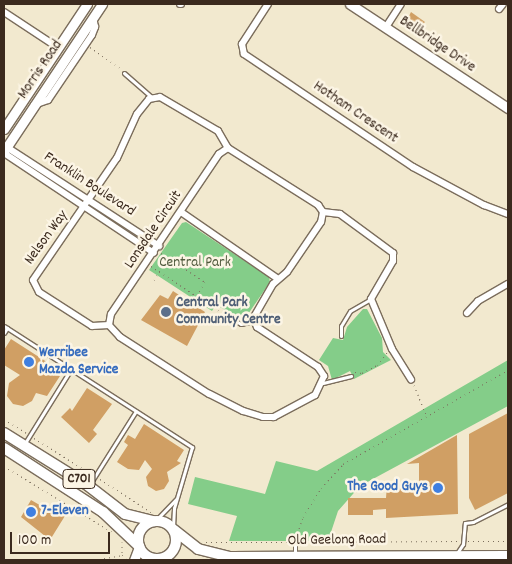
<!DOCTYPE html>
<style>
body{margin:0}
#map{position:relative;width:512px;height:564px;overflow:hidden;background:#f2e9cf;font-family:Dekko,sans-serif}
div>[style]{position:absolute}
.green>*{inset:0;background:#84cd89}
.building>*{inset:0;background:#d09f64}
.path>*{height:1px;margin-top:-0.5px;transform-origin:0;background:repeating-linear-gradient(90deg,#7b6d5c 0 1px,transparent 0 5px)}
.roads{filter:drop-shadow(1px 0 #7b6d5c) drop-shadow(-1px 0 #7b6d5c) drop-shadow(0 1px #7b6d5c) drop-shadow(0 -1px #7b6d5c)}
.lane>*{height:3px;margin:-1.5px;padding:0 1.5px;transform-origin:1.5px;border-radius:1.5px;background:#fff}
.street>*{height:6px;margin:-3px;padding:0 3px;transform-origin:3px;border-radius:3px;background:#fff}
.secondary>*{height:9px;margin:-4.5px;padding:0 4.5px;transform-origin:4.5px;border-radius:4.5px;background:#fff}
.primary>*{height:10px;margin:-5px;padding:0 5px;transform-origin:5px;border-radius:5px;background:#fff}
.primary>.ring{margin:-5px;padding:0;box-sizing:content-box;background:none;border:10px solid #fff;border-radius:50%}
.dots>*{width:14px;height:14px;translate:-50% -50%;box-sizing:border-box;border:2px solid #fcf5e5;border-radius:50%}
span{translate:-50% -50%;white-space:nowrap;text-align:center;line-height:1.15;-webkit-text-stroke:5px #fcf5e5;paint-order:stroke}
.shield-label span{padding:1px 4px;background:#fcf5e5;border:1px solid;border-radius:4px;-webkit-text-stroke-width:0}
.shield-label{font-size:14px;color:#3b2a1e;font-weight:700}
.street-label{font-size:15px;color:#3b2a1e}
.park-label{font-size:15px;color:#515b3e}
.service-label{font-size:15px;color:#4e5e75;font-weight:700}
.left{translate:0 -50%;text-align:left}
.shop-label{font-size:15px;color:#366cbe;font-weight:700}
.right{translate:-100% -50%;text-align:right}
.frame{position:absolute;inset:0;border:5px solid #3b2a1e;pointer-events:none}
.scale{position:absolute;left:10px;top:532px;width:100px;height:22px;box-sizing:border-box;border:2px solid #3b2a1e;border-top:0;padding-left:6px;font-size:15px;line-height:18px;white-space:nowrap;color:#3b2a1e;-webkit-text-stroke:4px #fcf5e5;paint-order:stroke}
</style>
<div id="map">
<div class="green">
<i style="clip-path:polygon(186px 222px,269px 277px,270px 282px,244px 320px,216px 305px,212px 311px,149px 270px,182px 223px)"></i>
<i style="clip-path:polygon(363px 309px,367px 309px,382px 338px,383px 352px,391px 360px,354px 379px,350px 371px,332px 380px,328px 366px,319px 360px,333px 338px,343px 340px,347px 327px)"></i>
<i style="clip-path:polygon(508px 360px,508px 406px,360px 486px,338px 511px,328px 541px,229px 541px,237px 516px,188px 504px,195px 477px,265px 494px,276px 461px,317px 471px)"></i>
</div>
<div class="building">
<i style="clip-path:polygon(411px 12px,425px 22px,420px 28px,405px 24px)"></i>
<i style="clip-path:polygon(173px 291px,205px 312px,187px 346px,141px 320px,160px 295px,168px 299px)"></i>
<i style="clip-path:polygon(11px 339px,53px 366px,51px 371px,60px 376px,47px 396px,36px 393px,32px 401px,23px 406px,13px 404px,7px 396px,9px 383px,20px 375px,4px 365px,4px 350px)"></i>
<i style="clip-path:polygon(87px 388px,112px 404px,93px 430px,97px 434px,89px 443px,61px 417px,70px 408px,72px 411px)"></i>
<i style="clip-path:polygon(508px 413px,508px 493px,475px 510px,469px 498px,469px 434px)"></i>
<i style="clip-path:polygon(144px 424px,184px 450px,177px 461px,181px 463px,167px 472px,169px 481px,164px 489px,156px 491px,148px 486px,146px 477px,152px 469px,145px 460px,139px 470px,128px 469px,117px 462px,128px 445px,124px 442px,128px 435px,135px 439px)"></i>
<i style="clip-path:polygon(457px 435px,458px 514px,386px 518px,386px 509px,373px 510px,373px 515px,348px 515px,348px 498px,386px 498px,387px 484px,419px 484px,419px 463px,407px 464px)"></i>
<i style="clip-path:polygon(31px 500px,50px 511px,55px 503px,68px 511px,50px 540px,21px 517px)"></i>
</div>
<div class="path">
<i style="left:90px;top:47px;width:39px;rotate:35deg"></i>
<i style="left:161px;top:253px;width:53px;rotate:33.4deg"></i>
<i style="left:205px;top:282px;width:15px;rotate:122deg"></i>
<i style="left:151px;top:266px;width:85px;rotate:33.5deg"></i>
<i style="left:154px;top:280px;width:26px;rotate:-58deg"></i>
<i style="left:355px;top:372px;width:7px;rotate:8deg"></i>
<i style="left:362px;top:373px;width:17px;rotate:-28deg"></i>
<i style="left:377px;top:365px;width:16px;rotate:-52deg"></i>
<i style="left:414px;top:385px;width:31px;rotate:68deg"></i>
<i style="left:4px;top:419px;width:26px;rotate:32deg"></i>
<i style="left:34px;top:438px;width:66px;rotate:32deg"></i>
<i style="left:4px;top:466px;width:127px;rotate:31.4deg"></i>
<i style="left:100px;top:479px;width:61px;rotate:32.9deg"></i>
<i style="left:296px;top:538px;width:22px;rotate:-72deg"></i>
<i style="left:303px;top:517px;width:34px;rotate:-58deg"></i>
<i style="left:321px;top:488px;width:33px;rotate:-47deg"></i>
<i style="left:343px;top:464px;width:190px;rotate:-29.7deg"></i>
<i style="left:468px;top:541px;width:40px"></i>
<i style="left:122px;top:542px;width:13px;rotate:90deg"></i>
<i style="left:206px;top:542px;width:83px"></i>
<i style="left:301px;top:542px;width:158px;rotate:-0.4deg"></i>
<i style="left:94px;top:560px;width:28px;rotate:-10deg"></i>
<i style="left:122px;top:555px;width:5px;rotate:37deg"></i>
</div>
<div class="roads">
<div class="lane">
<i style="left:124px;top:73px;width:37px;rotate:41deg"></i>
<i style="left:222px;top:318px;width:5px;rotate:-22deg"></i>
<i style="left:227px;top:316px;width:16px;rotate:30deg"></i>
<i style="left:241px;top:324px;width:12px;rotate:-14deg"></i>
<i style="left:4px;top:326px;width:224px;rotate:32.8deg"></i>
<i style="left:192px;top:447px;width:64px;rotate:106.4deg"></i>
<i style="left:174px;top:508px;width:21px;rotate:93deg"></i>
<i style="left:4px;top:333px;width:6px;rotate:-59deg"></i>
<i style="left:341px;top:336px;width:10px;rotate:-90deg"></i>
<i style="left:341px;top:326px;width:17px;rotate:-59deg"></i>
<i style="left:350px;top:311px;width:24px;rotate:-30deg"></i>
<i style="left:323px;top:383px;width:29px;rotate:-14deg"></i>
<i style="left:25px;top:443px;width:87px;rotate:-58.1deg"></i>
<i style="left:90px;top:484px;width:86px;rotate:-57.8deg"></i>
<i style="left:156px;top:520px;width:29px;rotate:-46deg"></i>
<i style="left:457px;top:553px;width:11px;rotate:-56deg"></i>
<i style="left:463px;top:544px;width:21px;rotate:-85deg"></i>
<i style="left:465px;top:523px;width:8px;rotate:-7deg"></i>
<i style="left:473px;top:522px;width:39px;rotate:-27deg"></i>
<i style="left:295px;top:556px;width:14px;rotate:-90deg"></i>
</div>
<div class="street">
<i style="left:180px;top:4px;width:1px"></i>
<i style="left:268px;top:4px;width:48px;rotate:123deg"></i>
<i style="left:242px;top:44px;width:10px;rotate:79deg"></i>
<i style="left:244px;top:54px;width:203px;rotate:33.8deg"></i>
<i style="left:413px;top:167px;width:81px;rotate:28.2deg"></i>
<i style="left:484px;top:205px;width:26px;rotate:21deg"></i>
<i style="left:499px;top:9px;width:6px;rotate:-51deg"></i>
<i style="left:4px;top:12px;width:64px;rotate:33.4deg"></i>
<i style="left:386px;top:27px;width:27px;rotate:-57deg"></i>
<i style="left:34px;top:105px;width:15px;rotate:-20deg"></i>
<i style="left:48px;top:100px;width:78px;rotate:-55.9deg"></i>
<i style="left:92px;top:35px;width:9px;rotate:-69deg"></i>
<i style="left:95px;top:27px;width:10px;rotate:-101deg"></i>
<i style="left:5px;top:146px;width:184px;rotate:33deg"></i>
<i style="left:228px;top:148px;width:107px;rotate:32.3deg"></i>
<i style="left:318px;top:205px;width:9px;rotate:54deg"></i>
<i style="left:323px;top:212px;width:10px;rotate:101deg"></i>
<i style="left:321px;top:222px;width:60px;rotate:124.2deg"></i>
<i style="left:287px;top:272px;width:18px;rotate:139deg"></i>
<i style="left:273px;top:284px;width:39px;rotate:120deg"></i>
<i style="left:253px;top:318px;width:10px;rotate:66deg"></i>
<i style="left:257px;top:327px;width:73px;rotate:33.3deg"></i>
<i style="left:318px;top:367px;width:11px;rotate:56deg"></i>
<i style="left:324px;top:376px;width:21px;rotate:115deg"></i>
<i style="left:315px;top:395px;width:47px;rotate:151.8deg"></i>
<i style="left:274px;top:417px;width:11px;rotate:180deg"></i>
<i style="left:263px;top:417px;width:21px;rotate:-163deg"></i>
<i style="left:243px;top:411px;width:38px;rotate:-153deg"></i>
<i style="left:209px;top:394px;width:106px;rotate:-147.4deg"></i>
<i style="left:120px;top:337px;width:16px;rotate:-133deg"></i>
<i style="left:109px;top:325px;width:11px;rotate:-80deg"></i>
<i style="left:111px;top:314px;width:193px;rotate:-56deg"></i>
<i style="left:219px;top:154px;width:11px;rotate:-34deg"></i>
<i style="left:4px;top:153px;width:180px;rotate:33.7deg"></i>
<i style="left:181px;top:212px;width:118px;rotate:34.6deg"></i>
<i style="left:323px;top:212px;width:17px;rotate:7deg"></i>
<i style="left:340px;top:214px;width:66px;rotate:36.3deg"></i>
<i style="left:393px;top:253px;width:8px;rotate:90deg"></i>
<i style="left:393px;top:261px;width:44px;rotate:120.1deg"></i>
<i style="left:371px;top:299px;width:54px;rotate:67.2deg"></i>
<i style="left:392px;top:349px;width:36px;rotate:58deg"></i>
<i style="left:467px;top:313px;width:16px;rotate:-47deg"></i>
<i style="left:478px;top:301px;width:34px;rotate:-30deg"></i>
<i style="left:109px;top:325px;width:17px;rotate:177deg"></i>
<i style="left:92px;top:326px;width:63px;rotate:-147.3deg"></i>
<i style="left:39px;top:292px;width:13px;rotate:-117deg"></i>
<i style="left:33px;top:280px;width:148px;rotate:-55.5deg"></i>
<i style="left:117px;top:158px;width:48px;rotate:-65.6deg"></i>
<i style="left:137px;top:114px;width:19px;rotate:-51deg"></i>
<i style="left:149px;top:99px;width:11px;rotate:-10deg"></i>
<i style="left:160px;top:97px;width:67px;rotate:30.4deg"></i>
<i style="left:218px;top:131px;width:20px;rotate:60deg"></i>
</div>
<div class="secondary">
<i style="left:350px;top:4px;width:189px;rotate:33.4deg"></i>
<i style="left:4px;top:129px;width:150px;rotate:-56.4deg"></i>
<i style="left:4px;top:151px;width:177px;rotate:-56.3deg"></i>
<i style="left:134px;top:560px;width:14px;rotate:-69deg"></i>
<i style="left:156px;top:560px;width:3px;rotate:-18deg"></i>
</div>
<div class="primary">
<i style="left:4px;top:433px;width:97px;rotate:31.9deg"></i>
<i style="left:86px;top:484px;width:49px;rotate:37.6deg"></i>
<i style="left:125px;top:514px;width:30px;rotate:14deg"></i>
<i style="left:4px;top:448px;width:118px;rotate:32.9deg"></i>
<i style="left:103px;top:512px;width:50px;rotate:43.4deg"></i>
<i class="ring" style="left:138px;top:521px;width:28px;height:28px"></i>
<i style="left:174px;top:530px;width:31px;rotate:38deg"></i>
<i style="left:198px;top:549px;width:33px;rotate:14deg"></i>
<i style="left:230px;top:557px;width:278px;rotate:-0.2deg"></i>
</div>
</div>
<div class="dots">
<i style="left:166px;top:312px;background:#5c6f8a"></i>
<i style="left:29px;top:362px;background:#3f7fe0"></i>
<i style="left:438px;top:488px;background:#3f7fe0"></i>
<i style="left:31px;top:512px;background:#3f7fe0"></i>
</div>
<div class="shield-label">
<span style="left:79px;top:479px">C701</span>
</div>
<div class="street-label">
<span style="left:437px;top:45px;rotate:34deg">Bellbridge Drive</span>
<span style="left:41px;top:70px;rotate:-56deg">Morris Road</span>
<span style="left:355px;top:113px;rotate:34deg">Hotham Crescent</span>
<span style="left:89px;top:185px;rotate:33deg">Franklin Boulevard</span>
<span style="left:154px;top:230px;rotate:-56deg">Lonsdale Circuit</span>
<span style="left:47px;top:238px;rotate:-54deg">Nelson Way</span>
<span style="left:337px;top:541px;rotate:-1deg">Old Geelong Road</span>
</div>
<div class="park-label">
<span style="left:195px;top:264px">Central Park</span>
</div>
<div class="service-label">
<span class="left" style="left:176px;top:312px">Central Park<br>Community Centre</span>
</div>
<div class="shop-label">
<span class="left" style="left:39px;top:362px">Werribee<br>Mazda Service</span>
<span class="right" style="left:428px;top:488px">The Good Guys</span>
<span class="left" style="left:41px;top:512px">7-Eleven</span>
</div>
<div class="frame"></div>
<div class="scale">100 m</div>
</div>
